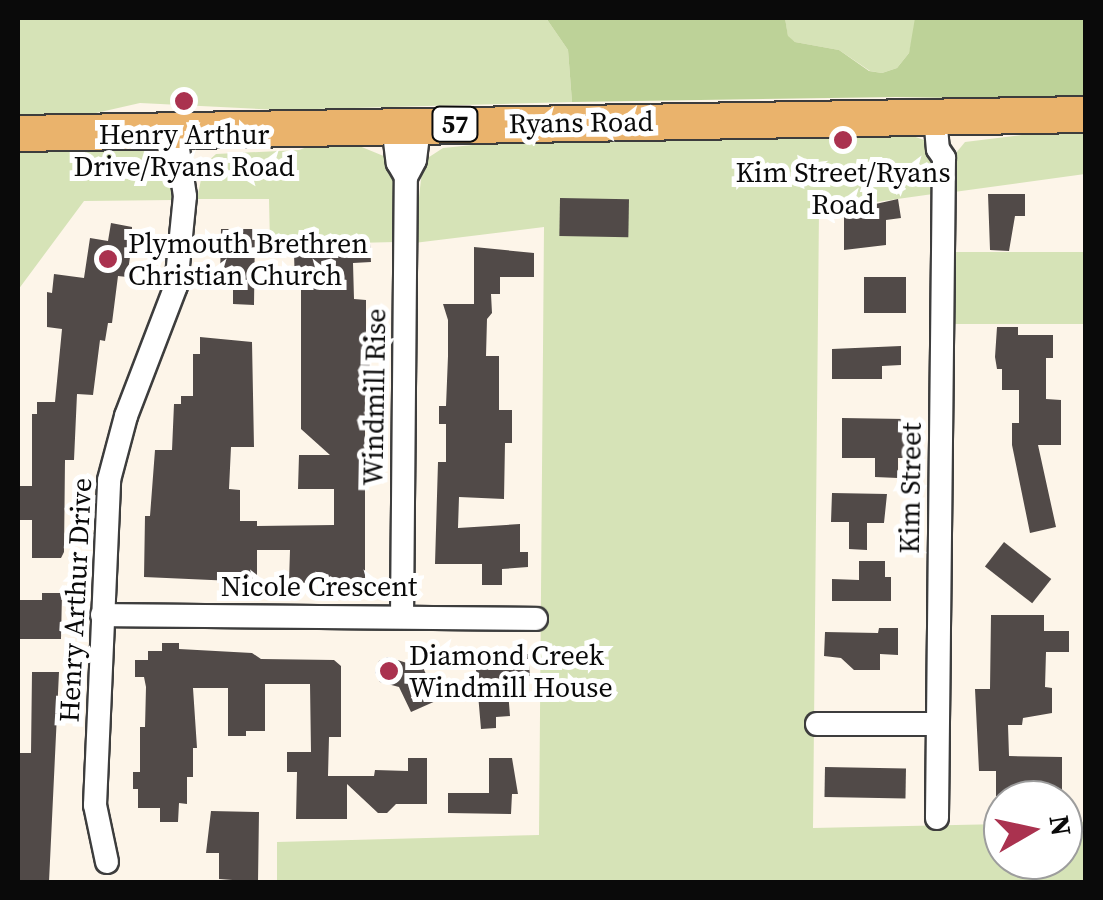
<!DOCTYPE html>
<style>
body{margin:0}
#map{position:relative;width:1103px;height:900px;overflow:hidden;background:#fdf5e9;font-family:"Source Serif 4",serif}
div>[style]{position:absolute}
.green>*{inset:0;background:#d6e3b7;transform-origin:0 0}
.forest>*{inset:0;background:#bdd298}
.building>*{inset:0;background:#514a48;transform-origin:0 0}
.roads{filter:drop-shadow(2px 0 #3d3d3d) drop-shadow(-2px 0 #3d3d3d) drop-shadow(0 2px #3d3d3d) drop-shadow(0 -2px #3d3d3d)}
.minor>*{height:22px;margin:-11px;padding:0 11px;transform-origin:11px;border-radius:11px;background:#fff}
.primary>*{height:35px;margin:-17.5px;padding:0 17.5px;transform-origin:17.5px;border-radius:17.5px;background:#eab36c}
.dots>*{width:28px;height:28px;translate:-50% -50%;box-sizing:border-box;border:5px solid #fff;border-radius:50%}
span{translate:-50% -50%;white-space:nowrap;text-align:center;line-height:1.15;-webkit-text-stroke:10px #fff;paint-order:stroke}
.shield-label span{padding:2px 8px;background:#fff;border:2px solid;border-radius:8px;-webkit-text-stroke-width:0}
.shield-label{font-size:25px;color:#0a0a0a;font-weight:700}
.street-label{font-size:28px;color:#0a0a0a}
.poi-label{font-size:28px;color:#0a0a0a}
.left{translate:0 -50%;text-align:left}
.frame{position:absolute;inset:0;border:20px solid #0a0a0a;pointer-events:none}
.north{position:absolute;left:983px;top:780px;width:100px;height:100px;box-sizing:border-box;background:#fff;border:2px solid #9d9d9d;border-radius:50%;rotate:81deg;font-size:28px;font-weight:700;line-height:40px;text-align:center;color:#0a0a0a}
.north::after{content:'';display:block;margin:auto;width:35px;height:45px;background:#aa324f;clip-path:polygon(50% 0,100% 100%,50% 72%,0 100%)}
</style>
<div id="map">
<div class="green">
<i style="clip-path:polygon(18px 18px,546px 18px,568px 50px,572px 102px,280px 110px,140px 103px,96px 113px,18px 115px)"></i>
<i style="clip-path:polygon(785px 18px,915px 18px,915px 29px,909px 53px,897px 68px,882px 73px,870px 71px,839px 50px,795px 42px,788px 37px)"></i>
<i style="clip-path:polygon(1085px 127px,1085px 174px,954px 192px,956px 153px,965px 142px)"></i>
<i style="clip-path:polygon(809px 135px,910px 135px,924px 140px,933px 160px,933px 194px,819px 210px,813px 828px,1003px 824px,1003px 860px,1063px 860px,1063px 823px,1085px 822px,1085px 882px,277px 882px,277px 842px,539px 835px,544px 227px,414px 243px,423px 161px,443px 148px,560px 136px)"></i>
<i style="clip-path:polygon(318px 143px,352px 143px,386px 157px,395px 171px,396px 242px,270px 245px,269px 199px,197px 199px,204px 165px,216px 154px,299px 150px)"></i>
<i style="clip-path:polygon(18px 146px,113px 146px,148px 150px,170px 168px,174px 200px,84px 201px,18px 290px)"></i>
<i style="left:954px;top:252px;width:131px;height:72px"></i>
</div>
<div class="forest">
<i style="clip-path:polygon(546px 18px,785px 18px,788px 36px,795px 42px,839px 50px,869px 71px,882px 73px,897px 68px,909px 53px,915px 18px,1085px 18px,1085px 100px,896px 97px,572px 102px,568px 50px)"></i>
</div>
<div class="building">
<i style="clip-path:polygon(988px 194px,1025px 194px,1025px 216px,1015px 216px,1009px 251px,990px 250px)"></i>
<i style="left:560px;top:198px;width:69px;height:38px;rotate:1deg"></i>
<i style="clip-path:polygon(898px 199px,901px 218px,886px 220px,886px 245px,844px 250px,844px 211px)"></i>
<i style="clip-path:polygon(111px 223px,132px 227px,132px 244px,127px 277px,118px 276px,112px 323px,108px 323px,105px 341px,100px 340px,93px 395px,77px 394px,74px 460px,65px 460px,64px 552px,61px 558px,32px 558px,32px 520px,18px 520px,18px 486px,32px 486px,32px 414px,37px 414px,37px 402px,55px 402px,62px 329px,47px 327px,47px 292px,52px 293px,54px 274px,84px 278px,90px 238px,108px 241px)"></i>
<i style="clip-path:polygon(221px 229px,255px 229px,254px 305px,233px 304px,233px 282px,220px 281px)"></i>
<i style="clip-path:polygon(370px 243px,371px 262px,353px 263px,354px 299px,366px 300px,366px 351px,371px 356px,365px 399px,365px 587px,289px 582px,290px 550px,257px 550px,257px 582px,144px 577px,145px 516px,150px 516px,155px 450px,172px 450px,174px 404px,181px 404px,181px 396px,193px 396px,193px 354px,200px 354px,200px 337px,252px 342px,254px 447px,231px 447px,229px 489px,240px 490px,240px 521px,257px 521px,257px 526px,334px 525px,334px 489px,298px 489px,299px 455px,330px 455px,301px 429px,301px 286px,295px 286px,294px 253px,351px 252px,351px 244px)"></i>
<i style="clip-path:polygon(474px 247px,534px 253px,534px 277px,500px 277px,500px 294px,491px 294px,492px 313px,487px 319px,486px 356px,499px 356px,499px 410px,512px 410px,512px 443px,505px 443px,504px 499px,459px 497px,458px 528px,520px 524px,520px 552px,528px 552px,528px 567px,502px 569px,502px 585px,482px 585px,482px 564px,435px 564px,438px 462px,446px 462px,446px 424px,439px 424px,439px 406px,446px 406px,448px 356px,448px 320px,443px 304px,474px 304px)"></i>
<i style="left:864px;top:277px;width:42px;height:36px"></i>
<i style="clip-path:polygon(997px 327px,1018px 327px,1018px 335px,1053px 335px,1053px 358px,1046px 358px,1046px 399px,1061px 400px,1061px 445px,1038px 445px,1056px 527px,1030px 533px,1012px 445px,1012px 423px,1019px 423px,1019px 390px,1002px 390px,1002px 369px,997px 369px,995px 357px)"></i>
<i style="clip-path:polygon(901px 346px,901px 365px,882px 366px,882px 379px,832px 379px,832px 349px)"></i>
<i style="clip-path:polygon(842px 418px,905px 419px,905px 458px,898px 458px,898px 478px,875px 477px,875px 458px,842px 458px)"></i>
<i style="clip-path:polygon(832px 493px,887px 494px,884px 523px,867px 523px,867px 550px,849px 549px,849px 522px,831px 522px)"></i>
<i style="left:1004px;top:542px;width:60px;height:31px;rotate:38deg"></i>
<i style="clip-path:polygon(859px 561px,885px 561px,885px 577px,891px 577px,891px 601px,832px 601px,832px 579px,859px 580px)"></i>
<i style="clip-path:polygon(42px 593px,62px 593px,61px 639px,18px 639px,18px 600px,42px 600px)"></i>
<i style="clip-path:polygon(991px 615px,1044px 615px,1044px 631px,1069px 631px,1069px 652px,1046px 652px,1045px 687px,1052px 688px,1052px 713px,1023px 718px,1022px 725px,1008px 725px,1009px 756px,1062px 757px,1062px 792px,1015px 790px,1015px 796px,996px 796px,996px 771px,979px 771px,975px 689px,990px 689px)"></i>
<i style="clip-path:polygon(879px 628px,898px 628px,898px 655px,880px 654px,880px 670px,854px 670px,841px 658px,824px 656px,825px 632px,878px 633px)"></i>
<i style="clip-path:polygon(162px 643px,179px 643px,179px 649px,252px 653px,261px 659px,334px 660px,341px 666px,341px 737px,329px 737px,328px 776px,374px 776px,375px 770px,408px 771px,408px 758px,427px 758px,427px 804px,396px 804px,387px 813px,378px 813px,347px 784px,347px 819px,296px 819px,297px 772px,287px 772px,287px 752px,311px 752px,310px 684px,265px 684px,265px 731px,246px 731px,246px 736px,228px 736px,228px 688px,193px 688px,197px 748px,193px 748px,193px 777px,187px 777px,187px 804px,179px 803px,178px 822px,160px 822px,160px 808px,138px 808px,138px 789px,133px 789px,133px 772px,140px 772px,140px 727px,145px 727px,146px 687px,144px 677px,135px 677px,135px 660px,148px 660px,148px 651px,162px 651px)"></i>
<i style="clip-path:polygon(479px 654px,528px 654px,530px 676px,507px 678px,510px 716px,496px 717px,496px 728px,481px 729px,475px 659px)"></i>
<i style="clip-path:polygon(388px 657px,410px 664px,419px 659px,438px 700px,411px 712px,399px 687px,380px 682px,375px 672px,379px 661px)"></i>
<i style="clip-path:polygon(32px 672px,59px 672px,49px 882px,18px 882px,18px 753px,31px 753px)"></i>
<i style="clip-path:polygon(489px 758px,512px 758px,518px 794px,512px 794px,511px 814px,448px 813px,448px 793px,489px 793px)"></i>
<i style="left:825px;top:767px;width:81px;height:30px;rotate:1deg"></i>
<i style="clip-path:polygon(211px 811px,259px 812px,258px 882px,219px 879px,219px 853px,206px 853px)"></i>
</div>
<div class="roads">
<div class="minor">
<i style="left:935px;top:116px;width:33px;rotate:85deg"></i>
<i style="left:938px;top:149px;width:11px;rotate:56deg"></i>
<i style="left:944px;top:158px;width:660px;rotate:90.61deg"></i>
<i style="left:393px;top:125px;width:38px;rotate:83deg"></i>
<i style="left:398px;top:163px;width:16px;rotate:60deg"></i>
<i style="left:102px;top:615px;width:434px;rotate:0.5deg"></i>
<i style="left:402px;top:617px;width:440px;rotate:-89.5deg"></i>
<i style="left:406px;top:177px;width:19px;rotate:-62deg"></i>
<i style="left:415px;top:160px;width:35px;rotate:-83deg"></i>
<i style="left:817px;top:724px;width:120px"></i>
<i style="left:107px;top:862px;width:58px;rotate:-101.9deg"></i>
<i style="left:95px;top:805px;width:325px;rotate:-87.5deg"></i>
<i style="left:109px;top:480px;width:66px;rotate:-75.1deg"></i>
<i style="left:126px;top:416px;width:139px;rotate:-69deg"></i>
<i style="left:176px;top:286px;width:90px;rotate:-84.3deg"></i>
<i style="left:185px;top:196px;width:68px;rotate:-98.5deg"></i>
</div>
<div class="primary">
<i style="left:18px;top:133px;width:1068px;rotate:-1.02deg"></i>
</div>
</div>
<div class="dots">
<i style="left:184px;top:101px;background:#aa324f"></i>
<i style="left:843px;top:140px;background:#aa324f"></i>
<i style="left:108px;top:259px;background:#aa324f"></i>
<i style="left:389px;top:671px;background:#aa324f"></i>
</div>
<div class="shield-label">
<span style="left:455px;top:124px">57</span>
</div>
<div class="street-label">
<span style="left:581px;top:122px;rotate:-1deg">Ryans Road</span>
<span style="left:374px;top:397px;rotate:-89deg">Windmill Rise</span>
<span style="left:910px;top:488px;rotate:-89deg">Kim Street</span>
<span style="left:319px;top:586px">Nicole Crescent</span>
<span style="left:75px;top:600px;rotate:-87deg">Henry Arthur Drive</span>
</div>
<div class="poi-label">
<span style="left:184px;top:150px">Henry Arthur<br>Drive/Ryans Road</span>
<span style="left:843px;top:188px">Kim Street/Ryans<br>Road</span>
<span class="left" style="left:128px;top:259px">Plymouth Brethren<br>Christian Church</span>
<span class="left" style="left:409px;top:671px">Diamond Creek<br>Windmill House</span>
</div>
<div class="frame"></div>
<div class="north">N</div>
</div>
